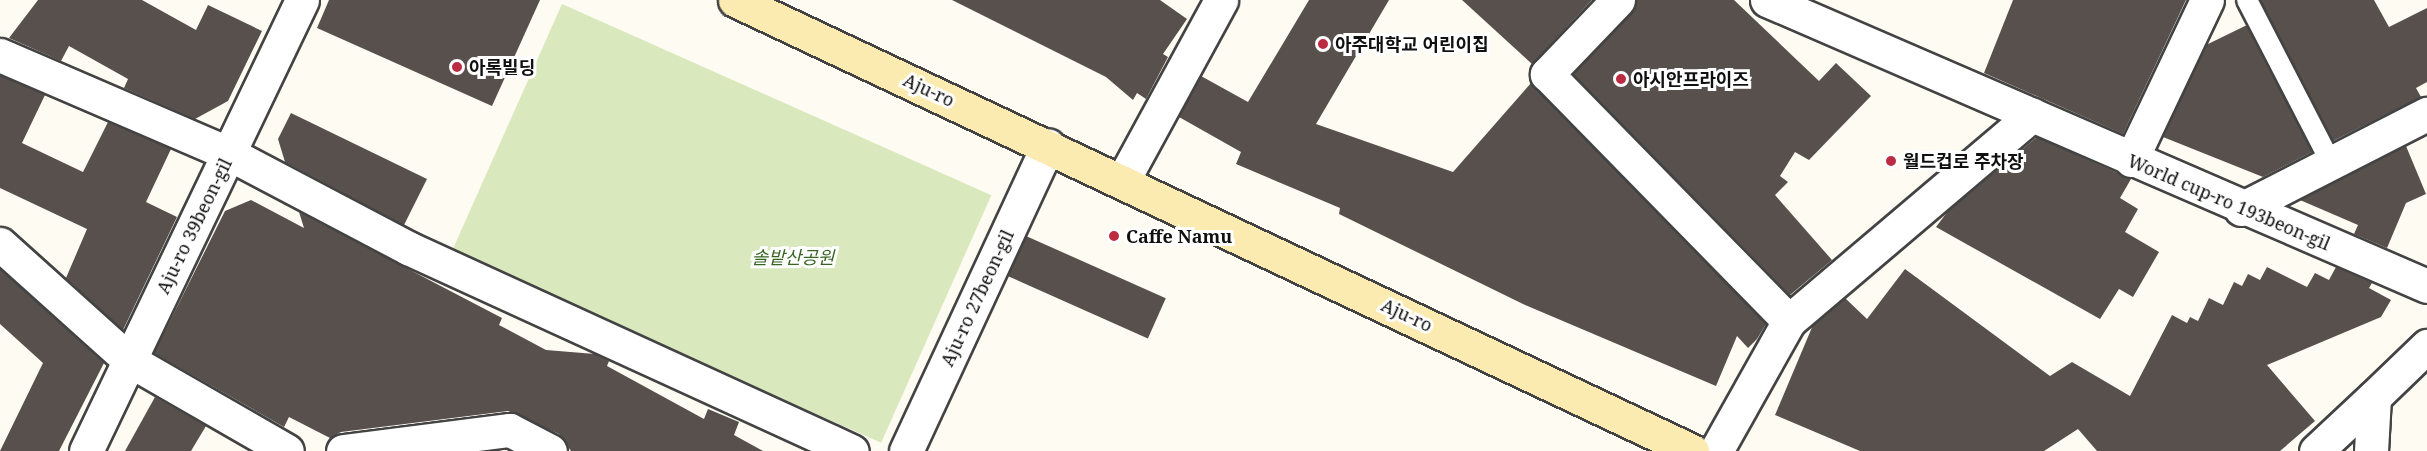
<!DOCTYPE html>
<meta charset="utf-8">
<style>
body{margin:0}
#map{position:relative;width:2427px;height:451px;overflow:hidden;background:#fefbf3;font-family:"Noto Serif","Noto Sans KR",serif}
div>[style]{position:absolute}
.green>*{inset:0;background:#d9e8bd;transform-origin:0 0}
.building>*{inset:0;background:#58504d;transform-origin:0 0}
.roads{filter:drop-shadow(2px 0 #434343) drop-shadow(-2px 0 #434343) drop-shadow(0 2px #434343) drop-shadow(0 -2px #434343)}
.lane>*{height:20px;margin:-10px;padding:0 10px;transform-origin:10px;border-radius:10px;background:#fff}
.street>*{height:33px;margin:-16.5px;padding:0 16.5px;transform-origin:16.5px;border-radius:16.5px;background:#fff}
.secondary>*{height:33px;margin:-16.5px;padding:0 16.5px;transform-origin:16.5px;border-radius:16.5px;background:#fcebb1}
.dots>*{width:16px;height:16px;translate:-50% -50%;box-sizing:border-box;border:3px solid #fff;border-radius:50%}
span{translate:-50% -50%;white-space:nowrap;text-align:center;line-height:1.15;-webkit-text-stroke:6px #fff;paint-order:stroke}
.poi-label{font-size:18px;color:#101010;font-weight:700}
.left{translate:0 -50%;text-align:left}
.street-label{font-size:18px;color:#101010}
.park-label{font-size:18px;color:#386622;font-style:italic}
</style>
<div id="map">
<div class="green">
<i style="left:562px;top:4px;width:470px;height:271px;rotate:24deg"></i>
</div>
<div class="building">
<i style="clip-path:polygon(38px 0,142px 0,196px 30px,208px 5px,262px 31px,228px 101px,195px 119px,124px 88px,128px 79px,69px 46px,61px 61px,9px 38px)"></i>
<i style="clip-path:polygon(329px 0,540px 0,492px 106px,317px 28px)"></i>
<i style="clip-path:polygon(952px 0,1160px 0,1187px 19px,1163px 54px,1168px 57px,1146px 99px,1137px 93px,1133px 100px,1106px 77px)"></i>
<i style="clip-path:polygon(1309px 0,1389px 0,1316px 124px,1453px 172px,1531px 83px,1766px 324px,1757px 339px,1748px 348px,1737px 336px,1716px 386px,1523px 304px,1339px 214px,1340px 208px,1236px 164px,1241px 152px,1179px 117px,1201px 76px,1248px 102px)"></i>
<i style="clip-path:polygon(1462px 0,1592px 0,1532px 64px)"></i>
<i style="clip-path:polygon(1636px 0,1734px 0,1819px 81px,1836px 63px,1871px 96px,1809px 160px,1795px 152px,1780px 176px,1788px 182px,1775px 195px,1832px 260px,1790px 295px,1573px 74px,1632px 13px)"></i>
<i style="clip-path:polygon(2013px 0,2186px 0,2123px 134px,1984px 73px)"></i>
<i style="clip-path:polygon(2260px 0,2374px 0,2389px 27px,2427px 8px,2427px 82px,2416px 88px,2421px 97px,2333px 141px)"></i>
<i style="clip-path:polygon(2247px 25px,2312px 152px,2263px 177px,2163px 137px,2206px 45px)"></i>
<i style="clip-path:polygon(0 75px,45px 95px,22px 143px,83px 172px,108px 122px,171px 149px,146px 202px,177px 217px,123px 330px,66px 278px,87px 229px,0 188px)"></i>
<i style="clip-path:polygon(291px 113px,427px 179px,404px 225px,285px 162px,278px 139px)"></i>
<i style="clip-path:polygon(2037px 137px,2131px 179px,2120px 198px,2138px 209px,2125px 232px,2159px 252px,2133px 297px,2119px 289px,2100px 319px,1936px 227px,1948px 211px)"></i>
<i style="clip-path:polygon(2406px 146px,2426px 194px,2406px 203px,2387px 248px,2354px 234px,2358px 225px,2300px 200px)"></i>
<i style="clip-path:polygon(251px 200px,304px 228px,299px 212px,502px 318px,499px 325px,546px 350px,595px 354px,609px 361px,607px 366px,704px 419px,708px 409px,739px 422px,734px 435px,763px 451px,571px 451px,559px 434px,508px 411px,341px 432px,330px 438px,289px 417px,284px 427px,154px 353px,225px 211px)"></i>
<i style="left:1026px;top:236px;width:153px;height:44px;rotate:24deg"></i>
<i style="clip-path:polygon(2267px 267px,2307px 287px,2315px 273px,2329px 280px,2336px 267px,2372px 283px,2369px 288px,2391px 300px,2381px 317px,2267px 365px,2315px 421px,2280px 451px,2097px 451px,2078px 429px,2044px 451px,1860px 451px,1775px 415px,1813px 325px,1845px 298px,1867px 319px,1905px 269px,2050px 376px,2072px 362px,2130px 396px,2172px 315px,2187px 323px,2190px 317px,2198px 321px,2209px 298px,2223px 305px,2234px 282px,2242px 286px,2248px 274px,2260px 280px)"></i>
<i style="clip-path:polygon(0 269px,104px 363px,59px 451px,0 451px,43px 363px,0 324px)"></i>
<i style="clip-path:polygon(155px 397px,206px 426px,191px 451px,125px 451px)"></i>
</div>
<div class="roads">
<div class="lane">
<i style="left:2247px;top:0;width:181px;rotate:62.7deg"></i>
</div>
<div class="street">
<i style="left:1618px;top:0;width:103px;rotate:133.8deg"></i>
<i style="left:1547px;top:74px;width:346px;rotate:45.6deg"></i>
<i style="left:1767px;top:0;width:719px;rotate:23.43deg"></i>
<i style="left:0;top:55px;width:248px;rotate:23.3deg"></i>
<i style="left:228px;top:153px;width:204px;rotate:27.8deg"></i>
<i style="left:408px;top:248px;width:488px;rotate:24.6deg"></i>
<i style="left:2131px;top:160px;width:177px;rotate:-64.6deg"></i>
<i style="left:1123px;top:180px;width:205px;rotate:-61.4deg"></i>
<i style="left:2241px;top:209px;width:209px;rotate:-27.1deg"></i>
<i style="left:0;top:244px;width:173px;rotate:42deg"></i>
<i style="left:129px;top:360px;width:182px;rotate:29.9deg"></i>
<i style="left:86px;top:451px;width:500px;rotate:-64.41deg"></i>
<i style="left:343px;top:451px;width:168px;rotate:-7.2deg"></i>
<i style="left:510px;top:430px;width:45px;rotate:27.7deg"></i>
<i style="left:906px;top:451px;width:337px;rotate:-65.1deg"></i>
<i style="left:1716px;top:451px;width:149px;rotate:-60.7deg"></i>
<i style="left:1789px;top:321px;width:319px;rotate:-40.3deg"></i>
<i style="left:2316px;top:451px;width:79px;rotate:-43deg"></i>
<i style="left:2371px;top:451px;width:54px;rotate:-86.8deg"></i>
<i style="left:2374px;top:397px;width:74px;rotate:-43.9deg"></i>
</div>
<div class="secondary">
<i style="left:735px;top:0;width:1058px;rotate:25.23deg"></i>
</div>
</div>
<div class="dots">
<i style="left:1323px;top:44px;background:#bb2c43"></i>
<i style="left:457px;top:67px;background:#bb2c43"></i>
<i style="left:1621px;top:79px;background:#bb2c43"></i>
<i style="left:1891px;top:161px;background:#bb2c43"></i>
<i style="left:1114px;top:236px;background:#bb2c43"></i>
</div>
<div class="poi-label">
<span class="left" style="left:1335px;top:44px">아주대학교 어린이집</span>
<span class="left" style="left:469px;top:67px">아록빌딩</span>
<span class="left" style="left:1633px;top:79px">아시안프라이즈</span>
<span class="left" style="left:1903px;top:161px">월드컵로 주차장</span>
<span class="left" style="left:1126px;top:236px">Caffe Namu</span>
</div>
<div class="street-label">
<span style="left:929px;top:90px;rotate:25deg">Aju-ro</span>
<span style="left:2229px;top:202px;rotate:23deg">World cup-ro 193beon-gil</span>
<span style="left:194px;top:226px;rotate:-64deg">Aju-ro 39beon-gil</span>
<span style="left:977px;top:298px;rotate:-65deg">Aju-ro 27beon-gil</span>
<span style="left:1407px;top:315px;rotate:25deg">Aju-ro</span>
</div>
<div class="park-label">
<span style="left:793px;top:257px">솔밭산공원</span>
</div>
</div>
